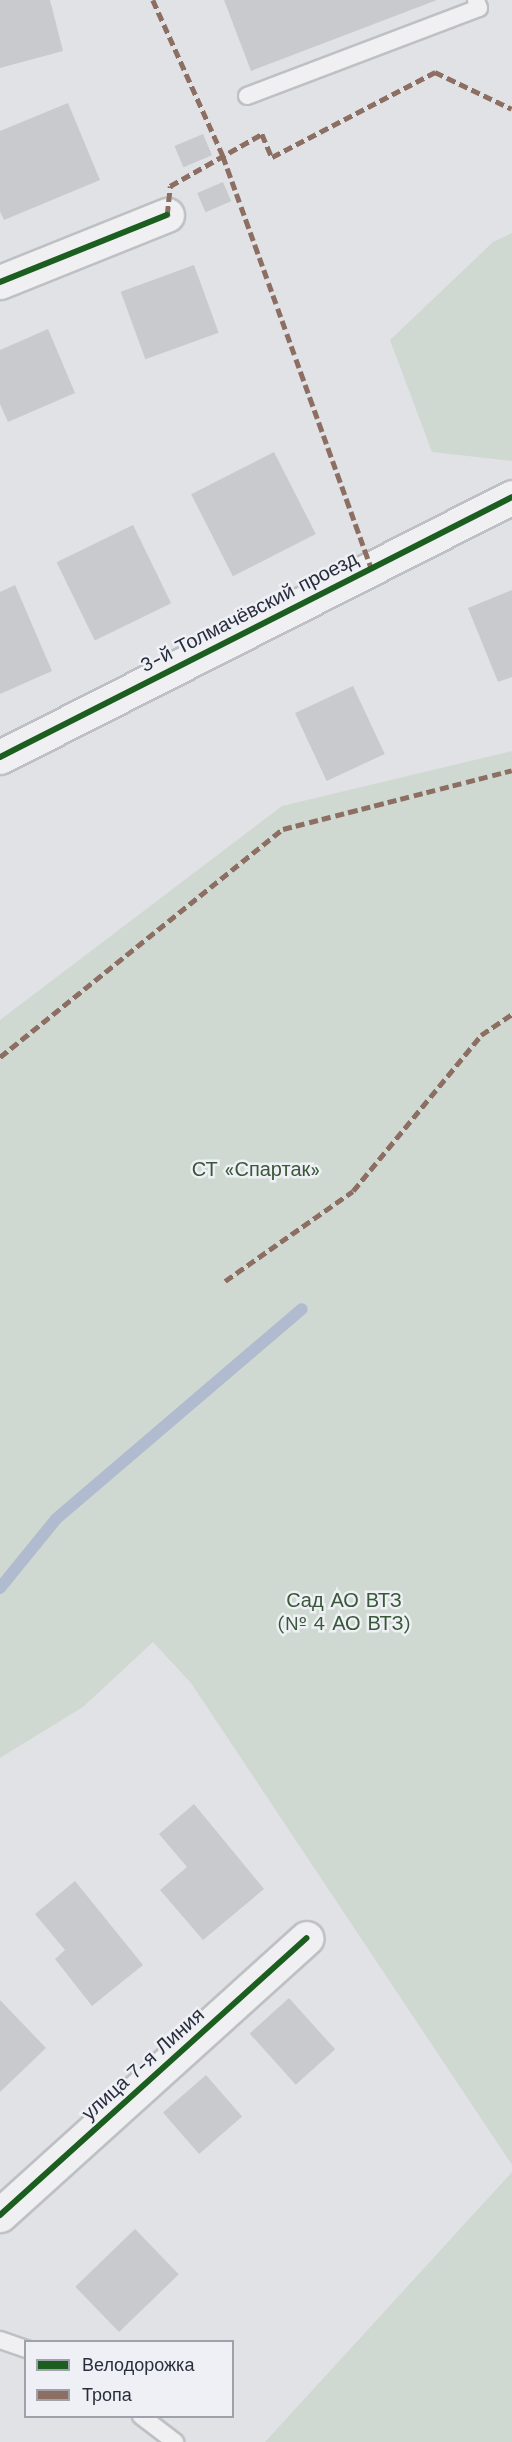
<!DOCTYPE html>
<meta charset="utf-8">
<style>
body{margin:0}
#map{position:relative;width:512px;height:2442px;overflow:hidden;background:#e1e2e5;font-family:"Work Sans",sans-serif}
div>[style]{position:absolute}
.green>*{inset:0;background:#d0d9d1}
.stream>*{height:12px;margin:-6px;padding:0 6px;transform-origin:6px;border-radius:6px;background:#b1bbcf}
.building>*{inset:0;background:#c9cace;transform-origin:0 0}
.roads{filter:drop-shadow(2px 0 #bfc0c3) drop-shadow(-2px 0 #bfc0c3) drop-shadow(0 2px #bfc0c3) drop-shadow(0 -2px #bfc0c3)}
.service>*{height:16px;margin:-8px;padding:0 8px;transform-origin:8px;border-radius:8px;background:#f0f0f2}
.minor>*{height:33px;margin:-16.5px;padding:0 16.5px;transform-origin:16.5px;border-radius:16.5px;background:#f0f0f2}
.quiet>*{height:4.5px;margin-top:-2.25px;transform-origin:0;background:repeating-linear-gradient(90deg,#8d6e63 0 9px,transparent 0 13.5px)}
.cycleway>*{height:6px;margin:-3px;padding:0 3px;transform-origin:3px;border-radius:3px;background:#1b5e20}
span{translate:-50% -50%;white-space:nowrap;text-align:center;line-height:1.15;-webkit-text-stroke:5px #eef0f5;paint-order:stroke}
.street-label{font-size:20px;color:#292e3d}
.park-label{font-size:20px;color:#395837}
.legend{position:absolute;left:24px;top:2340px;width:210px;height:78px;box-sizing:border-box;background:#eef0f5;border:2px solid #9fa2ab;margin:0;padding:8px 10px;list-style:none;font-size:18px;color:#292e3d}
.legend li{display:flex;align-items:center;gap:12px;height:30px}
.legend b{width:30px;border:2px solid #9fa2ab}
</style>
<div id="map">
<div class="green">
<i style="clip-path:polygon(512px 233px,512px 461px,432px 452px,390px 340px,493px 242px)"></i>
<i style="clip-path:polygon(512px 751px,512px 2165px,191px 1683px,153px 1642px,83px 1707px,0 1758px,0 1020px,282px 806px)"></i>
<i style="clip-path:polygon(512px 2172px,512px 2442px,265px 2442px)"></i>
</div>
<div class="stream">
<i style="left:0;top:1588px;width:89px;rotate:-50.9deg"></i>
<i style="left:56px;top:1519px;width:323px;rotate:-40.5deg"></i>
</div>
<div class="building">
<i style="clip-path:polygon(0 0,50px 0,63px 51px,0 68px)"></i>
<i style="clip-path:polygon(224px 0,437px 0,251px 71px)"></i>
<i style="clip-path:polygon(68px 103px,100px 180px,4px 220px,0 211px,0 131px)"></i>
<i style="left:203px;top:134px;width:23px;height:31px;rotate:67deg"></i>
<i style="left:223px;top:182px;width:21px;height:28px;rotate:67deg"></i>
<i style="left:194px;top:265px;width:72px;height:78px;rotate:70deg"></i>
<i style="clip-path:polygon(48px 329px,75px 393px,8px 422px,0 404px,0 350px)"></i>
<i style="left:274px;top:452px;width:92px;height:93px;rotate:63deg"></i>
<i style="left:133px;top:525px;width:87px;height:85px;rotate:64deg"></i>
<i style="clip-path:polygon(15px 585px,52px 671px,0 694px,0 592px)"></i>
<i style="clip-path:polygon(512px 590px,512px 677px,498px 682px,468px 608px)"></i>
<i style="left:353px;top:686px;width:75px;height:64px;rotate:65deg"></i>
<i style="clip-path:polygon(194px 1804px,264px 1889px,203px 1940px,160px 1890px,187px 1867px,159px 1834px)"></i>
<i style="clip-path:polygon(75px 1881px,143px 1965px,92px 2006px,55px 1959px,65px 1950px,35px 1914px)"></i>
<i style="left:289px;top:1998px;width:69px;height:53px;rotate:48deg"></i>
<i style="clip-path:polygon(0 2000px,46px 2048px,0 2092px)"></i>
<i style="left:206px;top:2075px;width:55px;height:57px;rotate:49deg"></i>
<i style="left:135px;top:2229px;width:63px;height:83px;rotate:46deg"></i>
</div>
<div class="roads">
<div class="service">
<i style="left:247px;top:96px;width:248px;rotate:-20.8deg"></i>
<i style="left:479px;top:8px;width:9px;rotate:-111deg"></i>
<i style="left:0;top:2340px;width:28px;rotate:19deg"></i>
<i style="left:141px;top:2416px;width:43px;rotate:37.4deg"></i>
</div>
<div class="minor">
<i style="left:0;top:282px;width:180px;rotate:-21.9deg"></i>
<i style="left:0;top:757px;width:574px;rotate:-26.92deg"></i>
<i style="left:0;top:2215px;width:413px;rotate:-42.1deg"></i>
</div>
</div>
<div class="quiet">
<i style="left:153px;top:0;width:171px;rotate:65.8deg"></i>
<i style="left:223px;top:156px;width:438px;rotate:70.2deg"></i>
<i style="left:167px;top:215px;width:29px;rotate:-84deg"></i>
<i style="left:170px;top:186px;width:106px;rotate:-29.5deg"></i>
<i style="left:262px;top:134px;width:25px;rotate:67deg"></i>
<i style="left:272px;top:157px;width:184px;rotate:-27.5deg"></i>
<i style="left:435px;top:72px;width:85px;rotate:25.7deg"></i>
<i style="left:0;top:1057px;width:363px;rotate:-38.9deg"></i>
<i style="left:283px;top:829px;width:236px;rotate:-14.4deg"></i>
<i style="left:225px;top:1281px;width:156px;rotate:-35.1deg"></i>
<i style="left:353px;top:1191px;width:202px;rotate:-50.6deg"></i>
<i style="left:481px;top:1035px;width:37px;rotate:-34deg"></i>
</div>
<div class="cycleway">
<i style="left:0;top:282px;width:180px;rotate:-21.9deg"></i>
<i style="left:0;top:757px;width:574px;rotate:-26.92deg"></i>
<i style="left:0;top:2215px;width:413px;rotate:-42.1deg"></i>
</div>
<div class="street-label">
<span style="left:249px;top:612px;rotate:-27deg">3-й Толмачёвский проезд</span>
<span style="left:143px;top:2064px;rotate:-42deg">улица 7-я Линия</span>
</div>
<div class="park-label">
<span style="left:256px;top:1169px">СТ «Спартак»</span>
<span style="left:344px;top:1612px">Сад АО ВТЗ<br>(№ 4 АО ВТЗ)</span>
</div>
<ul class="legend">
<li><b style="height:8px;background:#1b5e20"></b>Велодорожка</li>
<li><b style="height:8px;background:#8d6e63"></b>Тропа</li>
</ul>
</div>
